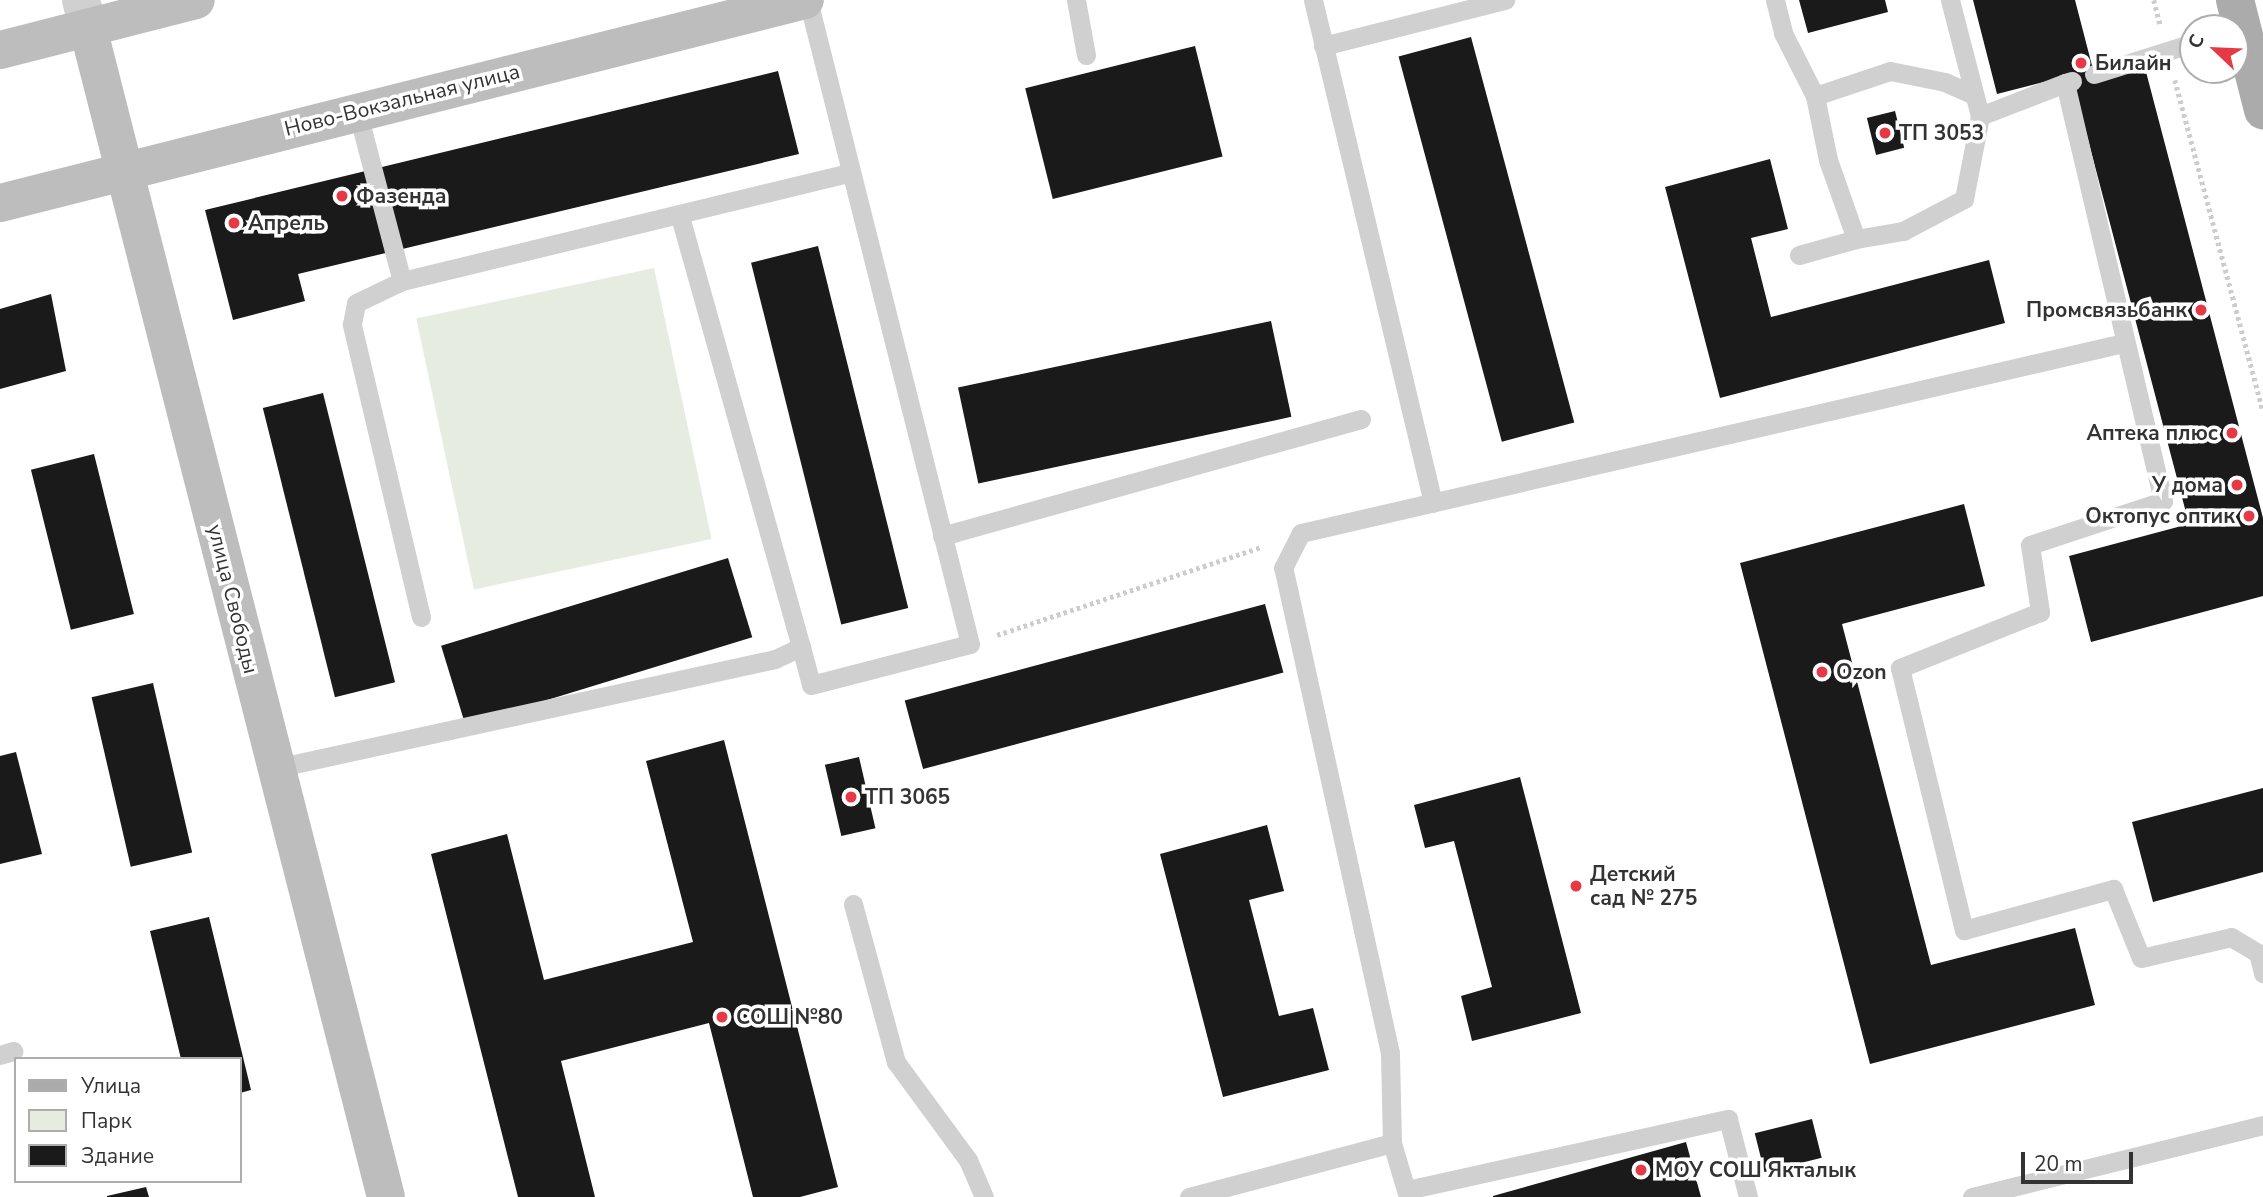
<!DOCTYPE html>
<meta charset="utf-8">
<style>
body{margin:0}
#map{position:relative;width:2263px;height:1197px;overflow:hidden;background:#fff;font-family:"Nunito Sans",sans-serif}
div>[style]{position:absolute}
.green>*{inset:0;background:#e6ecdf;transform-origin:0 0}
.building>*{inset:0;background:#1a1a1a;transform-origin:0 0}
.path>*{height:4.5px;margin-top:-2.25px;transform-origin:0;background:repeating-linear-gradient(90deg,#cdcdcd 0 3.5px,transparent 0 7px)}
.service>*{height:19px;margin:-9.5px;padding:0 9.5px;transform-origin:9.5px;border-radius:9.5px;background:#d0d0d0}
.tertiary>*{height:38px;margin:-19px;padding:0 19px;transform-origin:19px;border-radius:19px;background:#d0d0d0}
.secondary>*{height:38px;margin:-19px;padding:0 19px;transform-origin:19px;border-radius:19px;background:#bdbdbd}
.primary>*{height:38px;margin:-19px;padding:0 19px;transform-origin:19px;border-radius:19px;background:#ababab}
.dots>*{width:19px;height:19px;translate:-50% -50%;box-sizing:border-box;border:4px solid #fff;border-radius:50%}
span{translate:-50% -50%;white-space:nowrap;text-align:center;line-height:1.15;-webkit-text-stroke:7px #fff;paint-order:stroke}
.poi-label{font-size:21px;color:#333;font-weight:700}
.left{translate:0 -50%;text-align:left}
.right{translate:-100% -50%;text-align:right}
.street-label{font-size:21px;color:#333}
.legend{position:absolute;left:14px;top:1057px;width:228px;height:126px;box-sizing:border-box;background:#fff;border:2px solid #adadad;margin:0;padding:9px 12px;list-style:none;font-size:21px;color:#333}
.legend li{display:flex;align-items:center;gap:14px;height:35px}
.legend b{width:35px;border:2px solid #adadad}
.north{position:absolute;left:2179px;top:14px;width:70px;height:70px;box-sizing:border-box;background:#fff;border:2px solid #adadad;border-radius:50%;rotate:293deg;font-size:19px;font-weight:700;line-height:28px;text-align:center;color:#333}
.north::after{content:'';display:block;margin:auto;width:24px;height:32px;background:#e63946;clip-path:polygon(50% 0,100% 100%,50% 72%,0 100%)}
.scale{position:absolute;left:2021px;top:1152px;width:112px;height:32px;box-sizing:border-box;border:4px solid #333;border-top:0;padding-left:9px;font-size:21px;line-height:24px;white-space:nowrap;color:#333;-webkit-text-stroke:5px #fff;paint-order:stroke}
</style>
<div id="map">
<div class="green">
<i style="left:654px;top:268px;width:277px;height:243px;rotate:78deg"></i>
</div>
<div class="building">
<i style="clip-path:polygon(1799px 0,1885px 0,1888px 12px,1808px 33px)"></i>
<i style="clip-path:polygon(1973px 0,2075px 0,2096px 81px,2145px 68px,2263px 518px,2263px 596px,2091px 642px,2069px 556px,2189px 524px,2071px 75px,1997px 94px)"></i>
<i style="left:1471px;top:37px;width:399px;height:75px;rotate:75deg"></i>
<i style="left:1195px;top:46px;width:114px;height:175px;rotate:76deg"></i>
<i style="clip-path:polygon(778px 71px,799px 154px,298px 274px,305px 301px,233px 320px,205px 210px)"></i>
<i style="left:1895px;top:111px;width:38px;height:29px;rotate:76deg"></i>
<i style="clip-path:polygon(1770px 159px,1788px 229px,1751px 238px,1771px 317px,1989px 260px,2005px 323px,1720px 398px,1665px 187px)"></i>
<i style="left:818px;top:246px;width:373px;height:69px;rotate:76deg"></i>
<i style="clip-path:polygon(51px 294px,66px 371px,0 389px,0 309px)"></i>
<i style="left:1271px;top:321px;width:98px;height:320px;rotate:78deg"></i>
<i style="left:323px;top:393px;width:298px;height:62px;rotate:76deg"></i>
<i style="left:94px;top:454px;width:165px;height:65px;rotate:76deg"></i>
<i style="clip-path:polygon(1964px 504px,1985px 586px,1842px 624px,1931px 965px,2075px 928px,2095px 1005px,1870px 1064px,1740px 563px)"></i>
<i style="left:728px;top:558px;width:83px;height:300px;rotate:73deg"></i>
<i style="left:1265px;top:604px;width:71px;height:373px;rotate:75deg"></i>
<i style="left:153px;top:683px;width:174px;height:63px;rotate:77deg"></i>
<i style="clip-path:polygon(724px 740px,838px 1187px,800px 1197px,753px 1197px,709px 1023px,561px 1061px,595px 1197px,518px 1197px,431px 854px,507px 834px,544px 980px,693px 942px,646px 761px)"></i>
<i style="clip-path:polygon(16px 752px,42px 854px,0 864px,0 756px)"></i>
<i style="left:859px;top:757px;width:73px;height:35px;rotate:77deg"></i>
<i style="clip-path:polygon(1520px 777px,1581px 1013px,1472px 1041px,1461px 996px,1492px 987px,1454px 841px,1425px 848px,1414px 805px)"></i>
<i style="clip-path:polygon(2263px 788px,2263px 872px,2153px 902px,2132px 822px)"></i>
<i style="clip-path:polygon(1267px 825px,1284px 891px,1249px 900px,1279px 1016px,1313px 1008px,1329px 1070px,1223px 1097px,1160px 854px)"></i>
<i style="clip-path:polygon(209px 917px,251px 1090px,240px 1093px,240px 1059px,181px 1059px,150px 931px)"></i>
<i style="left:1812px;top:1119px;width:40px;height:59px;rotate:76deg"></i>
<i style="clip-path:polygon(1686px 1142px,1701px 1197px,1493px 1197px,1493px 1196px)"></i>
<i style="clip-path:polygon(146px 1187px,149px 1197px,107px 1197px,107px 1196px)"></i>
</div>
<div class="path">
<i style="left:2154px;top:0;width:25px;rotate:76deg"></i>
<i style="left:2175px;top:80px;width:342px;rotate:75.1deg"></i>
<i style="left:997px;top:635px;width:278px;rotate:-18.4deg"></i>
</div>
<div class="service">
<i style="left:1076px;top:0;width:56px;rotate:79.7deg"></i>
<i style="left:1313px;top:0;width:517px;rotate:76.58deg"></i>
<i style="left:1775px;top:0;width:34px;rotate:76deg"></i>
<i style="left:1783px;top:33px;width:71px;rotate:63.1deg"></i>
<i style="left:1950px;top:0;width:120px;rotate:75.5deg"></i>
<i style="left:1980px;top:116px;width:91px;rotate:-21.2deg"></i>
<i style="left:1323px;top:46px;width:188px;rotate:-14.2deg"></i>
<i style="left:2094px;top:74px;width:104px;rotate:-17.4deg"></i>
<i style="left:2072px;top:81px;width:7px;rotate:164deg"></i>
<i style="left:2065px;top:83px;width:429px;rotate:76.8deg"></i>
<i style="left:2163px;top:501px;width:140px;rotate:161.7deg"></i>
<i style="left:2030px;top:545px;width:68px;rotate:81.5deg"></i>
<i style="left:2040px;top:612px;width:151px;rotate:158.2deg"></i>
<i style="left:1900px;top:668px;width:270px;rotate:76.3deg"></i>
<i style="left:1964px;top:930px;width:155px;rotate:-15.4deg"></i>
<i style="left:2113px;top:889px;width:74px;rotate:67.9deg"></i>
<i style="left:2141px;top:958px;width:92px;rotate:-13.1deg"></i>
<i style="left:2231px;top:937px;width:31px;rotate:31deg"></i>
<i style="left:2258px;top:953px;width:21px;rotate:76deg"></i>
<i style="left:1974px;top:95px;width:32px;rotate:-156deg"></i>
<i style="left:1945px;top:82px;width:56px;rotate:-168.7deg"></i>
<i style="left:1890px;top:71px;width:79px;rotate:161.6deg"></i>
<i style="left:1815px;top:96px;width:65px;rotate:78.5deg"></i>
<i style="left:1828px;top:160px;width:84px;rotate:70.5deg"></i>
<i style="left:1856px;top:239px;width:48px;rotate:-9.7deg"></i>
<i style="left:1903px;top:231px;width:69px;rotate:-27.7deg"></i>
<i style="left:1964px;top:199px;width:85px;rotate:-79.1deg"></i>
<i style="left:357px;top:110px;width:177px;rotate:75.3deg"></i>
<i style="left:1799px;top:255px;width:59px;rotate:-15.7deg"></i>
<i style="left:942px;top:536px;width:435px;rotate:-15.6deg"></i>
<i style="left:421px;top:617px;width:301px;rotate:-103.3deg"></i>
<i style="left:352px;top:324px;width:21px;rotate:-79deg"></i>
<i style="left:356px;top:303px;width:51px;rotate:-25.6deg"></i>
<i style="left:402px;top:281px;width:462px;rotate:-13.6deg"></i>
<i style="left:801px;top:647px;width:39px;rotate:75deg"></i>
<i style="left:811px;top:685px;width:164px;rotate:-14.5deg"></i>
<i style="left:970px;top:644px;width:664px;rotate:-104.12deg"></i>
<i style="left:276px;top:768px;width:511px;rotate:-12.32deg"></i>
<i style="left:775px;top:659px;width:29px;rotate:-25deg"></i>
<i style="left:801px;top:647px;width:450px;rotate:-105.7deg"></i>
<i style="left:853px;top:904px;width:164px;rotate:74.8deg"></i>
<i style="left:896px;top:1062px;width:122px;rotate:53.7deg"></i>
<i style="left:968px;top:1160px;width:40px;rotate:66.6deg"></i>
<i style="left:0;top:1055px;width:14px;rotate:-17deg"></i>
<i style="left:1392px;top:1143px;width:90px;rotate:-91.3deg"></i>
<i style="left:1390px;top:1053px;width:497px;rotate:-102.4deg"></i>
<i style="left:1283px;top:568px;width:39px;rotate:-63deg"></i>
<i style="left:1301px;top:533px;width:844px;rotate:-13.01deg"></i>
<i style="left:1407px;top:1190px;width:329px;rotate:-12.5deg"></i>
<i style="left:1728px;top:1119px;width:81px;rotate:75.6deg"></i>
<i style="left:1189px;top:1197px;width:210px;rotate:-14.9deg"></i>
<i style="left:1392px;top:1143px;width:56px;rotate:73.5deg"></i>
<i style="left:1972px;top:1197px;width:300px;rotate:-13.9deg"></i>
</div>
<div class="tertiary">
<i style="left:81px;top:0;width:29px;rotate:76deg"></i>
</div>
<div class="secondary">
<i style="left:88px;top:28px;width:1206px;rotate:75.7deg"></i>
<i style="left:0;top:50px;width:202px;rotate:-14.3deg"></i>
<i style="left:0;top:203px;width:830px;rotate:-14.15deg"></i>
</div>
<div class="primary">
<i style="left:2235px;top:0;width:114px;rotate:75.7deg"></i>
</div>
<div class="dots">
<i style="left:2081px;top:63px;background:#e63946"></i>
<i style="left:1885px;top:133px;background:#e63946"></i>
<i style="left:342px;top:196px;background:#e63946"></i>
<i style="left:234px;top:223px;background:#e63946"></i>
<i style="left:2201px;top:310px;background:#e63946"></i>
<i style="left:2232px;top:433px;background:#e63946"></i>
<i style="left:2237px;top:485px;background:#e63946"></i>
<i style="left:2249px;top:516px;background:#e63946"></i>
<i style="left:1822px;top:672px;background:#e63946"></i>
<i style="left:851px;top:797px;background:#e63946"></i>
<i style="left:1576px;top:886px;background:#e63946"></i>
<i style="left:722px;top:1017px;background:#e63946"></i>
<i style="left:1641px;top:1170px;background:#e63946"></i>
</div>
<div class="poi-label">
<span class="left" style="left:2095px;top:63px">Билайн</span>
<span class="left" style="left:1899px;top:133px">ТП 3053</span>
<span class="left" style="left:356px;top:196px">Фазенда</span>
<span class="left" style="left:248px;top:223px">Апрель</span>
<span class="right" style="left:2187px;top:310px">Промсвязьбанк</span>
<span class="right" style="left:2218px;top:433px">Аптека плюс</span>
<span class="right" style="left:2223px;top:485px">У дома</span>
<span class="right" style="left:2235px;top:516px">Октопус оптик</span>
<span class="left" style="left:1836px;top:672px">Ozon</span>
<span class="left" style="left:865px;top:797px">ТП 3065</span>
<span class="left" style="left:1590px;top:886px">Детский<br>сад № 275</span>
<span class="left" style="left:736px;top:1017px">СОШ №80</span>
<span class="left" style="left:1655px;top:1170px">МОУ СОШ Якталык</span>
</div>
<div class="street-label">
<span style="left:402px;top:100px;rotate:-14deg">Ново-Вокзальная улица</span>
<span style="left:233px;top:599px;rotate:76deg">улица Свободы</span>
</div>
<ul class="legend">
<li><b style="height:9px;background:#ababab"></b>Улица</li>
<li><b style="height:19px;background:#e6ecdf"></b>Парк</li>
<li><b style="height:19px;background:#1a1a1a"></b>Здание</li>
</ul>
<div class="north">С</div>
<div class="scale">20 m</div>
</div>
